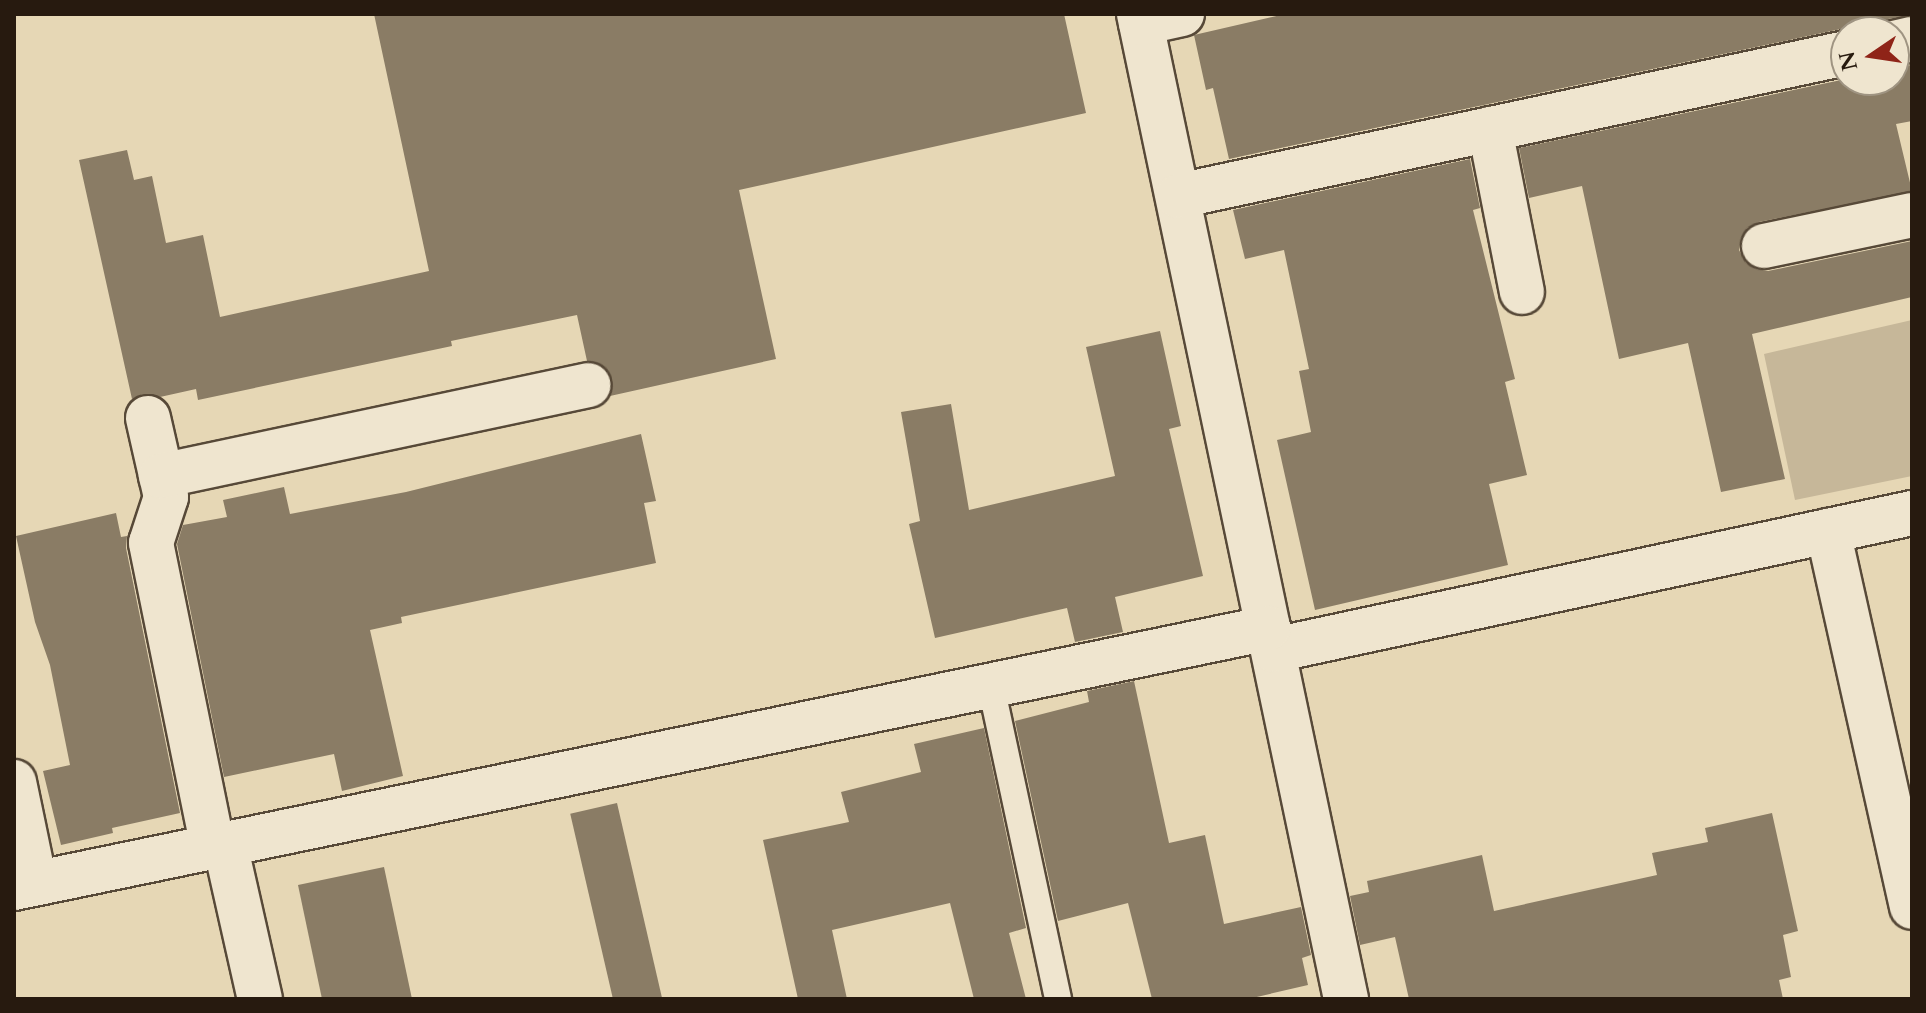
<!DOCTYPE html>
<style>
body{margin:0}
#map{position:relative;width:1926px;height:1013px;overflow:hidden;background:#e6d7b5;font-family:Cardo,serif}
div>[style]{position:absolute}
.green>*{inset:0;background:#c6b799}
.building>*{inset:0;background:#8a7c65;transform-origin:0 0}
.roads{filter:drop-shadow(2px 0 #574938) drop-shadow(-2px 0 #574938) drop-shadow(0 2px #574938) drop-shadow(0 -2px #574938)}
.lane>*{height:26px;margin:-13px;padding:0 13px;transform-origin:13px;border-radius:13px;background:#efe5cf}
.street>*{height:44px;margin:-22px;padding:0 22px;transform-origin:22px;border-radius:22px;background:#efe5cf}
span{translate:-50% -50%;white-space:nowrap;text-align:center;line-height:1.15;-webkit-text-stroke:6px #efe5cf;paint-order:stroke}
.frame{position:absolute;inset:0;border:16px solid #271a0f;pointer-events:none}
.north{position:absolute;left:1830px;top:16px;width:80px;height:80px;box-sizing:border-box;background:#efe5cf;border:2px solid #9f9482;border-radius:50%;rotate:257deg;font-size:22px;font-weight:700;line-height:32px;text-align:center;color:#271a0f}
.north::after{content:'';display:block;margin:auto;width:28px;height:36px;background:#8f2418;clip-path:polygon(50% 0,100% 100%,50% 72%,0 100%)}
</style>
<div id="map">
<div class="green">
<i style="clip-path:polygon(1912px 320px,1912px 476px,1795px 500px,1764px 354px)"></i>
</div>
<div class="building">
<i style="clip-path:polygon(374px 14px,1064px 14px,1086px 113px,739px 190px,776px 359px,610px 396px,612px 379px,606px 368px,587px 361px,577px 315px,451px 341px,452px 346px,198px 400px,196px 389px,160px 397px,143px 394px,132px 399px,79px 160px,127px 150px,134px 180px,152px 176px,166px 243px,203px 235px,220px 317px,429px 271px)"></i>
<i style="clip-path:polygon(1285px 14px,1912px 14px,1912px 15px,1888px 19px,1872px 32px,1841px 29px,1229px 159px,1213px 88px,1206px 90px,1194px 35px)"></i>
<i style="clip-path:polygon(1912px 65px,1912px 121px,1896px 124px,1912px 191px,1759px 222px,1747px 228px,1741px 238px,1739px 250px,1746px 263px,1756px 269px,1768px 271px,1912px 241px,1912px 297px,1752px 334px,1785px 479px,1721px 492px,1688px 343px,1619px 359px,1582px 186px,1529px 198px,1519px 148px,1846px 79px,1894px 80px,1894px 67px)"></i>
<i style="clip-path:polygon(1470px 159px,1480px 208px,1473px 210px,1515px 379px,1505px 382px,1527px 475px,1489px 484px,1508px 565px,1315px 610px,1277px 440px,1311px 432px,1299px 371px,1309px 369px,1284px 250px,1245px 259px,1233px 210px)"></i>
<i style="clip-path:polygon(1160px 331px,1181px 426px,1169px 429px,1203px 576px,1115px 597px,1123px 632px,1075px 642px,1067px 608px,935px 638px,909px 524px,920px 521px,901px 412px,951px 404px,969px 510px,1115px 476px,1086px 347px)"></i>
<i style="clip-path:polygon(641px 434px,656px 501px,644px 503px,656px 563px,401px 617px,402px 623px,370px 630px,403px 776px,342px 791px,334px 754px,224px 777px,177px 544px,183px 525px,227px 517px,223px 500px,284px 487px,290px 514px,406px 492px)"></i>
<i style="clip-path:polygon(116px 513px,121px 537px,127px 536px,126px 548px,180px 813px,112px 828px,113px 833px,61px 845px,43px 771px,70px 765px,50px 665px,35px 622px,16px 536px)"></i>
<i style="clip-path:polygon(1134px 681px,1169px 843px,1205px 835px,1224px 924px,1301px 907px,1311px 955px,1302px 958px,1308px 985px,1248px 999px,1152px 999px,1128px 903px,1058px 921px,1015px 721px,1089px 702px,1087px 691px)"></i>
<i style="clip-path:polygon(984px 728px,1026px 928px,1009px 933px,1026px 999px,974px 999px,950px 903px,832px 930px,847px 999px,798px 999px,763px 840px,849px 822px,841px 792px,921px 772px,914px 744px)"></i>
<i style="left:617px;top:803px;width:201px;height:48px;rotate:77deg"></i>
<i style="clip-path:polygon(1772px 813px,1798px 931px,1783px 935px,1791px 977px,1779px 980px,1783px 999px,1409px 999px,1395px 937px,1360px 945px,1350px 896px,1369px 892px,1367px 881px,1482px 855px,1494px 911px,1657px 875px,1652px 853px,1708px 842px,1705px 828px)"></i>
<i style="clip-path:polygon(384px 867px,412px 999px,322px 999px,298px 885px)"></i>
</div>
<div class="roads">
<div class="lane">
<i style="left:991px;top:686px;width:320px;rotate:77.9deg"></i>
</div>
<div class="street">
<i style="left:1139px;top:14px;width:1007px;rotate:78.13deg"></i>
<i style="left:1141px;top:23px;width:42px;rotate:-12.4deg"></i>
<i style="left:1894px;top:43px;width:18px;rotate:-13deg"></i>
<i style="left:1490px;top:129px;width:166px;rotate:78.9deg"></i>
<i style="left:1178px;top:196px;width:683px;rotate:-12.08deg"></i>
<i style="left:1764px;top:246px;width:151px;rotate:-11.8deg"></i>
<i style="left:148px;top:418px;width:81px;rotate:77.2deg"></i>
<i style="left:166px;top:497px;width:48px;rotate:108.1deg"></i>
<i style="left:151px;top:543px;width:310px;rotate:78.5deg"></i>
<i style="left:161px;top:476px;width:437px;rotate:-12deg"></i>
<i style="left:1828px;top:531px;width:385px;rotate:77.4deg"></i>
<i style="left:1274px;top:650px;width:653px;rotate:-12.12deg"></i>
<i style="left:14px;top:782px;width:103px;rotate:78.3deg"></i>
<i style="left:225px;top:844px;width:159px;rotate:77.3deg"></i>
<i style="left:14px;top:888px;width:1281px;rotate:-11.71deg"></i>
</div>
</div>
<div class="frame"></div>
<div class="north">N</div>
</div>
